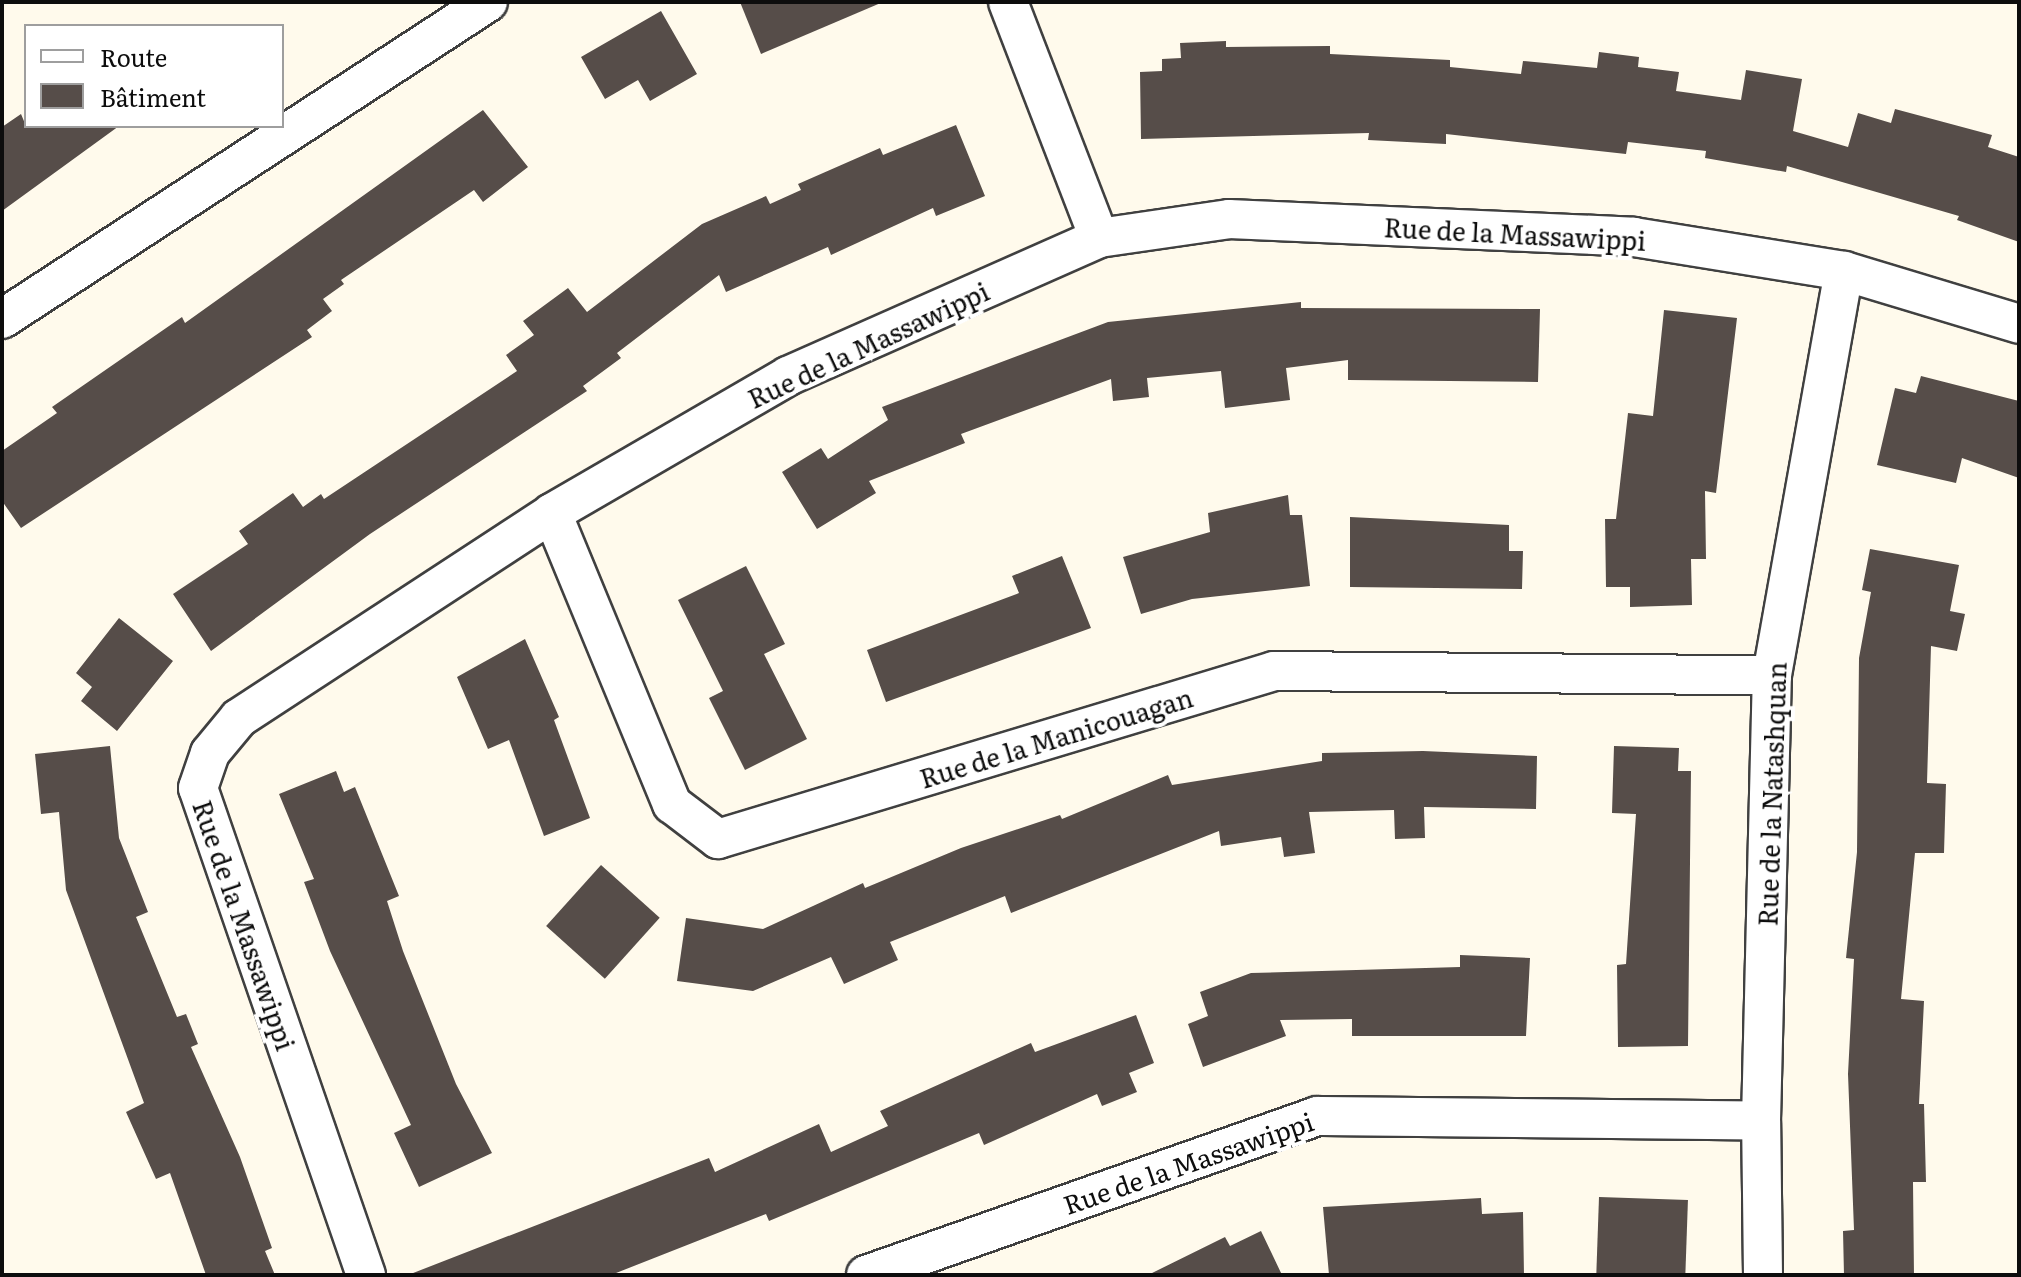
<!DOCTYPE html>
<meta charset="utf-8">
<style>
body{margin:0}
#map{position:relative;width:2021px;height:1277px;overflow:hidden;background:#fffaec;font-family:Literata,serif}
div>[style]{position:absolute}
.building>*{inset:0;background:#564d49;transform-origin:0 0}
.roads{filter:drop-shadow(2px 0 #404040) drop-shadow(-2px 0 #404040) drop-shadow(0 2px #404040) drop-shadow(0 -2px #404040)}
.minor>*{height:38px;margin:-19px;padding:0 19px;transform-origin:19px;border-radius:19px;background:#fff}
span{translate:-50% -50%;white-space:nowrap;text-align:center;line-height:1.15;-webkit-text-stroke:8px #fff;paint-order:stroke}
.street-label{font-size:26px;color:#0d0d0d}
.frame{position:absolute;inset:0;border:4px solid #0d0d0d;pointer-events:none}
.legend{position:absolute;left:24px;top:24px;width:260px;height:104px;box-sizing:border-box;background:#fff;border:2px solid #9e9e9e;margin:0;padding:10px 14px;list-style:none;font-size:24px;color:#0d0d0d}
.legend li{display:flex;align-items:center;gap:16px;height:40px}
.legend b{width:40px;border:2px solid #9e9e9e}
</style>
<div id="map">
<div class="building">
<i style="clip-path:polygon(740px 2px,883px 2px,761px 54px)"></i>
<i style="clip-path:polygon(661px 11px,697px 74px,650px 101px,638px 80px,605px 99px,581px 57px)"></i>
<i style="clip-path:polygon(1226px 41px,1226px 47px,1330px 46px,1330px 54px,1450px 60px,1450px 67px,1521px 74px,1523px 61px,1597px 68px,1599px 52px,1639px 57px,1638px 67px,1679px 72px,1676px 91px,1741px 100px,1746px 70px,1802px 79px,1793px 131px,1848px 147px,1858px 113px,1891px 123px,1895px 109px,1992px 135px,1988px 147px,2019px 157px,2019px 242px,1957px 220px,1959px 216px,1787px 166px,1786px 172px,1705px 158px,1706px 151px,1628px 142px,1626px 154px,1446px 134px,1446px 144px,1368px 140px,1369px 133px,1141px 139px,1140px 72px,1162px 71px,1162px 59px,1181px 58px,1180px 43px)"></i>
<i style="clip-path:polygon(483px 110px,528px 167px,483px 202px,474px 190px,341px 280px,344px 284px,323px 299px,332px 311px,307px 330px,312px 337px,21px 528px,2px 501px,2px 451px,57px 413px,52px 407px,182px 317px,185px 323px)"></i>
<i style="clip-path:polygon(21px 114px,26px 126px,119px 126px,2px 211px,2px 127px)"></i>
<i style="clip-path:polygon(956px 125px,985px 196px,936px 216px,933px 208px,831px 255px,828px 247px,726px 292px,719px 275px,617px 353px,621px 358px,583px 386px,587px 391px,370px 534px,211px 651px,173px 594px,248px 544px,239px 531px,293px 493px,303px 507px,321px 494px,324px 499px,517px 371px,506px 355px,534px 335px,523px 321px,568px 288px,587px 312px,702px 224px,766px 196px,770px 204px,801px 190px,798px 184px,880px 148px,883px 155px)"></i>
<i style="clip-path:polygon(1301px 302px,1301px 308px,1540px 309px,1538px 382px,1348px 380px,1348px 360px,1286px 368px,1290px 400px,1225px 408px,1221px 371px,1147px 378px,1149px 397px,1113px 401px,1111px 379px,961px 434px,965px 443px,869px 481px,876px 493px,817px 529px,782px 472px,821px 448px,828px 459px,888px 420px,882px 407px,1108px 322px)"></i>
<i style="clip-path:polygon(1664px 310px,1737px 318px,1716px 493px,1705px 491px,1706px 559px,1691px 559px,1692px 605px,1630px 607px,1630px 587px,1606px 587px,1605px 519px,1616px 519px,1628px 413px,1653px 416px)"></i>
<i style="clip-path:polygon(1921px 376px,2019px 401px,2019px 478px,1962px 458px,1956px 483px,1877px 465px,1895px 388px,1916px 393px)"></i>
<i style="clip-path:polygon(1288px 495px,1290px 515px,1302px 515px,1310px 586px,1192px 599px,1141px 614px,1123px 557px,1210px 532px,1208px 513px)"></i>
<i style="clip-path:polygon(1350px 517px,1509px 525px,1509px 551px,1523px 551px,1522px 589px,1350px 587px)"></i>
<i style="clip-path:polygon(1870px 549px,1959px 565px,1950px 611px,1965px 614px,1957px 651px,1931px 646px,1927px 783px,1946px 784px,1944px 853px,1915px 853px,1901px 999px,1924px 1001px,1919px 1104px,1924px 1104px,1926px 1182px,1913px 1182px,1914px 1275px,1844px 1275px,1843px 1231px,1854px 1230px,1848px 1074px,1854px 959px,1846px 958px,1857px 852px,1859px 658px,1871px 592px,1862px 590px)"></i>
<i style="clip-path:polygon(1062px 556px,1091px 628px,886px 702px,867px 650px,1019px 593px,1012px 576px)"></i>
<i style="clip-path:polygon(746px 566px,785px 644px,764px 654px,807px 739px,745px 770px,709px 698px,723px 691px,678px 600px)"></i>
<i style="clip-path:polygon(119px 618px,173px 661px,117px 731px,81px 701px,92px 687px,76px 673px)"></i>
<i style="clip-path:polygon(525px 639px,559px 717px,554px 720px,590px 818px,544px 836px,509px 740px,488px 749px,457px 677px)"></i>
<i style="clip-path:polygon(110px 746px,119px 838px,148px 912px,136px 917px,177px 1017px,186px 1014px,198px 1044px,191px 1047px,240px 1157px,272px 1248px,265px 1251px,275px 1275px,206px 1275px,170px 1173px,156px 1179px,126px 1112px,144px 1103px,66px 890px,59px 812px,41px 814px,35px 754px)"></i>
<i style="clip-path:polygon(1614px 746px,1679px 748px,1678px 771px,1691px 771px,1688px 1046px,1618px 1047px,1617px 965px,1626px 964px,1636px 814px,1612px 813px)"></i>
<i style="clip-path:polygon(1423px 751px,1537px 756px,1536px 809px,1424px 807px,1425px 838px,1395px 839px,1394px 810px,1309px 812px,1315px 853px,1284px 857px,1281px 837px,1221px 846px,1219px 831px,1011px 913px,1005px 896px,890px 942px,898px 960px,844px 984px,831px 957px,753px 991px,677px 981px,686px 918px,763px 929px,863px 883px,865px 888px,961px 848px,1060px 815px,1062px 819px,1168px 775px,1172px 785px,1322px 761px,1322px 753px)"></i>
<i style="clip-path:polygon(336px 771px,344px 792px,355px 787px,399px 896px,387px 901px,403px 951px,456px 1084px,492px 1153px,419px 1187px,394px 1133px,411px 1125px,330px 951px,304px 882px,314px 879px,279px 794px)"></i>
<i style="left:601px;top:865px;width:79px;height:82px;rotate:42deg"></i>
<i style="clip-path:polygon(1460px 955px,1530px 958px,1526px 1036px,1352px 1036px,1352px 1019px,1280px 1020px,1286px 1036px,1203px 1067px,1188px 1024px,1208px 1016px,1200px 992px,1251px 973px,1460px 967px)"></i>
<i style="clip-path:polygon(1136px 1015px,1154px 1063px,1129px 1073px,1137px 1092px,1102px 1106px,1097px 1094px,984px 1145px,979px 1133px,769px 1221px,766px 1214px,611px 1275px,408px 1275px,709px 1158px,715px 1172px,819px 1124px,831px 1152px,888px 1126px,880px 1111px,1031px 1043px,1035px 1052px)"></i>
<i style="left:1599px;top:1197px;width:89px;height:78px;rotate:2deg"></i>
<i style="clip-path:polygon(1481px 1198px,1482px 1214px,1523px 1212px,1524px 1275px,1329px 1275px,1323px 1207px)"></i>
<i style="clip-path:polygon(1261px 1231px,1282px 1275px,1148px 1275px,1225px 1237px,1230px 1246px)"></i>
</div>
<div class="roads">
<div class="minor">
<i style="left:1008px;top:2px;width:253px;rotate:68.9deg"></i>
<i style="left:2px;top:319px;width:580px;rotate:-33.11deg"></i>
<i style="left:552px;top:513px;width:315px;rotate:67.6deg"></i>
<i style="left:672px;top:804px;width:58px;rotate:37.3deg"></i>
<i style="left:718px;top:839px;width:581px;rotate:-16.81deg"></i>
<i style="left:1274px;top:671px;width:498px;rotate:0.5deg"></i>
<i style="left:366px;top:1275px;width:515px;rotate:-109.03deg"></i>
<i style="left:198px;top:788px;width:37px;rotate:-71deg"></i>
<i style="left:210px;top:753px;width:45px;rotate:-50.4deg"></i>
<i style="left:239px;top:718px;width:374px;rotate:-33.2deg"></i>
<i style="left:552px;top:513px;width:273px;rotate:-30.1deg"></i>
<i style="left:788px;top:376px;width:340px;rotate:-23.9deg"></i>
<i style="left:1099px;top:238px;width:131px;rotate:-8.3deg"></i>
<i style="left:1229px;top:219px;width:405px;rotate:2.5deg"></i>
<i style="left:1634px;top:237px;width:213px;rotate:9.2deg"></i>
<i style="left:1844px;top:271px;width:183px;rotate:16.8deg"></i>
<i style="left:866px;top:1275px;width:478px;rotate:-19.4deg"></i>
<i style="left:1317px;top:1116px;width:444px;rotate:0.6deg"></i>
<i style="left:1763px;top:1275px;width:154px;rotate:-90.7deg"></i>
<i style="left:1761px;top:1121px;width:446px;rotate:-88.6deg"></i>
<i style="left:1772px;top:675px;width:410px;rotate:-79.9deg"></i>
</div>
</div>
<div class="street-label">
<span style="left:1515px;top:233px;rotate:3deg">Rue de la Massawippi</span>
<span style="left:868px;top:344px;rotate:-25deg">Rue de la Massawippi</span>
<span style="left:1056px;top:737px;rotate:-17deg">Rue de la Manicouagan</span>
<span style="left:1771px;top:794px;rotate:-88deg">Rue de la Natashquan</span>
<span style="left:245px;top:925px;rotate:71deg">Rue de la Massawippi</span>
<span style="left:1188px;top:1162px;rotate:-19deg">Rue de la Massawippi</span>
</div>
<div class="frame"></div>
<ul class="legend">
<li><b style="height:10px;background:#fff"></b>Route</li>
<li><b style="height:22px;background:#564d49"></b>Bâtiment</li>
</ul>
</div>
